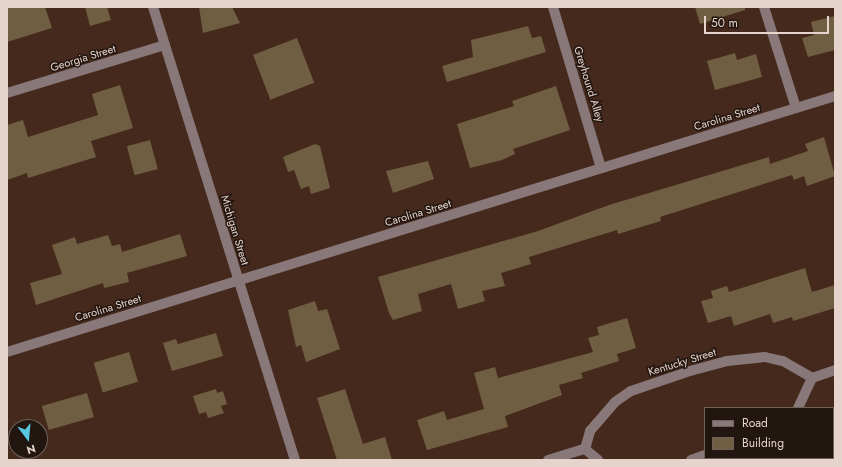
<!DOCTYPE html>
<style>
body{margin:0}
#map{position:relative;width:842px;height:467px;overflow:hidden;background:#45291c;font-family:Jost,sans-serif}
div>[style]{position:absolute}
.building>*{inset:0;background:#6f5e41;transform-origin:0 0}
.minor>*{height:10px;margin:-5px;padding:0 5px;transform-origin:5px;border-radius:5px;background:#897879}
span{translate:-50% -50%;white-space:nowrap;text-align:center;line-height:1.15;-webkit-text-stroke:3px #221610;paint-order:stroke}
.street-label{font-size:11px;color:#e6d3cb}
.frame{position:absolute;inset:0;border:8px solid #e6d3cb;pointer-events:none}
.legend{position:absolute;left:704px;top:407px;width:130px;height:52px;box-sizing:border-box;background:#221610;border:1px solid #70625b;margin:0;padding:5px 7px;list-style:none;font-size:12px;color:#e6d3cb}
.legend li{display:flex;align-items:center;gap:8px;height:20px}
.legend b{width:20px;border:1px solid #70625b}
.north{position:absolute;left:8px;top:419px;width:40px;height:40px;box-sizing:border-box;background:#221610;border:1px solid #70625b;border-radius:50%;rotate:164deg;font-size:11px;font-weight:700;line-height:16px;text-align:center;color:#e6d3cb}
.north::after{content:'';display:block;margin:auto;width:14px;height:18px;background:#56c9e0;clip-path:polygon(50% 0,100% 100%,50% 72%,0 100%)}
.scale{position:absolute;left:704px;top:16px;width:125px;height:18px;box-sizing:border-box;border:2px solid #e6d3cb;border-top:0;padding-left:5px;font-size:12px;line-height:14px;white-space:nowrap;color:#e6d3cb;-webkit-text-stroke:3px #221610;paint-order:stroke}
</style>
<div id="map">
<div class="building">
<i style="clip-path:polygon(7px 7px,45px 7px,52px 28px,7px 42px)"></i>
<i style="clip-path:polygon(85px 7px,107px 7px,111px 20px,90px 26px)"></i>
<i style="clip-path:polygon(199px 7px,232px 7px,240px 23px,203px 33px)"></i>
<i style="clip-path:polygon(695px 7px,745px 7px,745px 10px,700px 24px)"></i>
<i style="clip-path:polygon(835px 16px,835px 50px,808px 57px,802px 38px,814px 35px,811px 22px)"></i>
<i style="clip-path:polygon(528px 26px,532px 38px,541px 36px,546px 52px,447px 82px,442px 66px,473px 57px,471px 40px)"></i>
<i style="left:297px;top:38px;width:48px;height:47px;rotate:69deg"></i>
<i style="clip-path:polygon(735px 53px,737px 60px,756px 54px,762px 77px,715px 90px,707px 61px)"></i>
<i style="clip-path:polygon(120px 85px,133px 128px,91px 141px,96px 157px,28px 178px,27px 173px,7px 180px,7px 125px,23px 120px,28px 137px,98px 115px,92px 94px)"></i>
<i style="clip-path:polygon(556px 86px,570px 130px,513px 149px,515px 154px,502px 160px,470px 168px,457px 124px,514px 106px,512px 101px)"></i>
<i style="clip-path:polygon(824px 137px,835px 176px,807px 186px,804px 176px,794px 180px,792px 175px,660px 217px,661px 221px,618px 234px,617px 230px,529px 257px,531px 264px,501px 273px,505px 286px,482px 291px,485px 301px,458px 309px,451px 284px,418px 294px,422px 311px,393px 320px,389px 313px,378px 277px,538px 231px,609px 205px,769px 157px,770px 164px,808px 151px,805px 144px)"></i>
<i style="left:150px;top:140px;width:30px;height:24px;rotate:75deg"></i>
<i style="clip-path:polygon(315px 144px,320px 146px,330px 188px,311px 194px,309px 186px,301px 189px,294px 170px,288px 172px,283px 157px)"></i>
<i style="clip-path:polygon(428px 161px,434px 179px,393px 193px,386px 171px)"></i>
<i style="clip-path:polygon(180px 234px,187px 256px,127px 273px,129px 282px,104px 288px,103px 283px,36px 305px,30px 283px,62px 274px,52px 245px,75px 237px,77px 244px,108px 235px,112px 246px,120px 244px,122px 252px)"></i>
<i style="clip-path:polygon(805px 268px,812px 292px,835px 285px,835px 308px,793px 321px,792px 317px,773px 323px,770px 314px,734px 326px,731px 316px,708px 323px,701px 301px,713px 298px,711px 291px,727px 286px,729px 292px)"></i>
<i style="clip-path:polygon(315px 301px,318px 311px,327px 309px,340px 349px,306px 362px,301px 345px,296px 347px,288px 310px)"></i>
<i style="clip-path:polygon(627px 318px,636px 348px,617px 354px,619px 361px,581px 373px,583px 378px,559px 385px,562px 395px,505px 416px,508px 427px,427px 450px,417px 420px,444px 411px,447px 420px,484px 409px,474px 373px,495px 367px,498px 378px,593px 352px,588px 338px,599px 335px,597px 327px)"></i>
<i style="clip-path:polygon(216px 333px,223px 356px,172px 371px,163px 343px,176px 339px,178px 344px)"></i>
<i style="left:129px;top:352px;width:31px;height:37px;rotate:73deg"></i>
<i style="clip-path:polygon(216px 389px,217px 393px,223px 391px,227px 404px,221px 406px,224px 413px,208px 418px,206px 412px,199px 414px,193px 396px)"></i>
<i style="clip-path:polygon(345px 389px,363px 444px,385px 437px,392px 460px,337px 460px,317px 398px)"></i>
<i style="left:87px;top:393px;width:25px;height:47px;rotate:74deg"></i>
</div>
<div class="minor">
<i style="left:153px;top:7px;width:475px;rotate:72.6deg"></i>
<i style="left:553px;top:7px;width:168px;rotate:73.4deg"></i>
<i style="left:764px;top:7px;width:106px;rotate:72.4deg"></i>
<i style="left:7px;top:93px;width:165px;rotate:-16.9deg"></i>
<i style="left:7px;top:352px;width:867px;rotate:-17.18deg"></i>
<i style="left:798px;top:408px;width:33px;rotate:-65deg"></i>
<i style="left:585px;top:449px;width:19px;rotate:-74deg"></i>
<i style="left:590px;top:431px;width:38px;rotate:-49deg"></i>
<i style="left:615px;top:402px;width:19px;rotate:-35deg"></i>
<i style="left:631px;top:391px;width:62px;rotate:-18.7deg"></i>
<i style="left:690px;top:371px;width:38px;rotate:-15deg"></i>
<i style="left:727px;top:361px;width:38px;rotate:-6deg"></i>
<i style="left:765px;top:357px;width:18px;rotate:13deg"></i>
<i style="left:783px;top:361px;width:34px;rotate:30deg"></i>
<i style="left:812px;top:378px;width:24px;rotate:-19deg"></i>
<i style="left:585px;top:449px;width:17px;rotate:40deg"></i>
<i style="left:548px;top:460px;width:39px;rotate:-17deg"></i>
<i style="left:691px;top:460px;width:15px;rotate:-20deg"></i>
</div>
<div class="street-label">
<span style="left:83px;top:58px;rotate:-17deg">Georgia Street</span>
<span style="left:589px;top:84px;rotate:73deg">Greyhound Alley</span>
<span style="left:727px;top:117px;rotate:-17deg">Carolina Street</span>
<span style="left:418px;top:213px;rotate:-17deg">Carolina Street</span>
<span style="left:235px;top:230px;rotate:73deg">Michigan Street</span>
<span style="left:108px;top:308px;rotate:-17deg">Carolina Street</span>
<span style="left:682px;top:362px;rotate:-17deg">Kentucky Street</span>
</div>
<div class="frame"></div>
<ul class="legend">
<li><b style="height:5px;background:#897879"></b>Road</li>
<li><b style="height:11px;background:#6f5e41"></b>Building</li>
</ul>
<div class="north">N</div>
<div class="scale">50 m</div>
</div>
